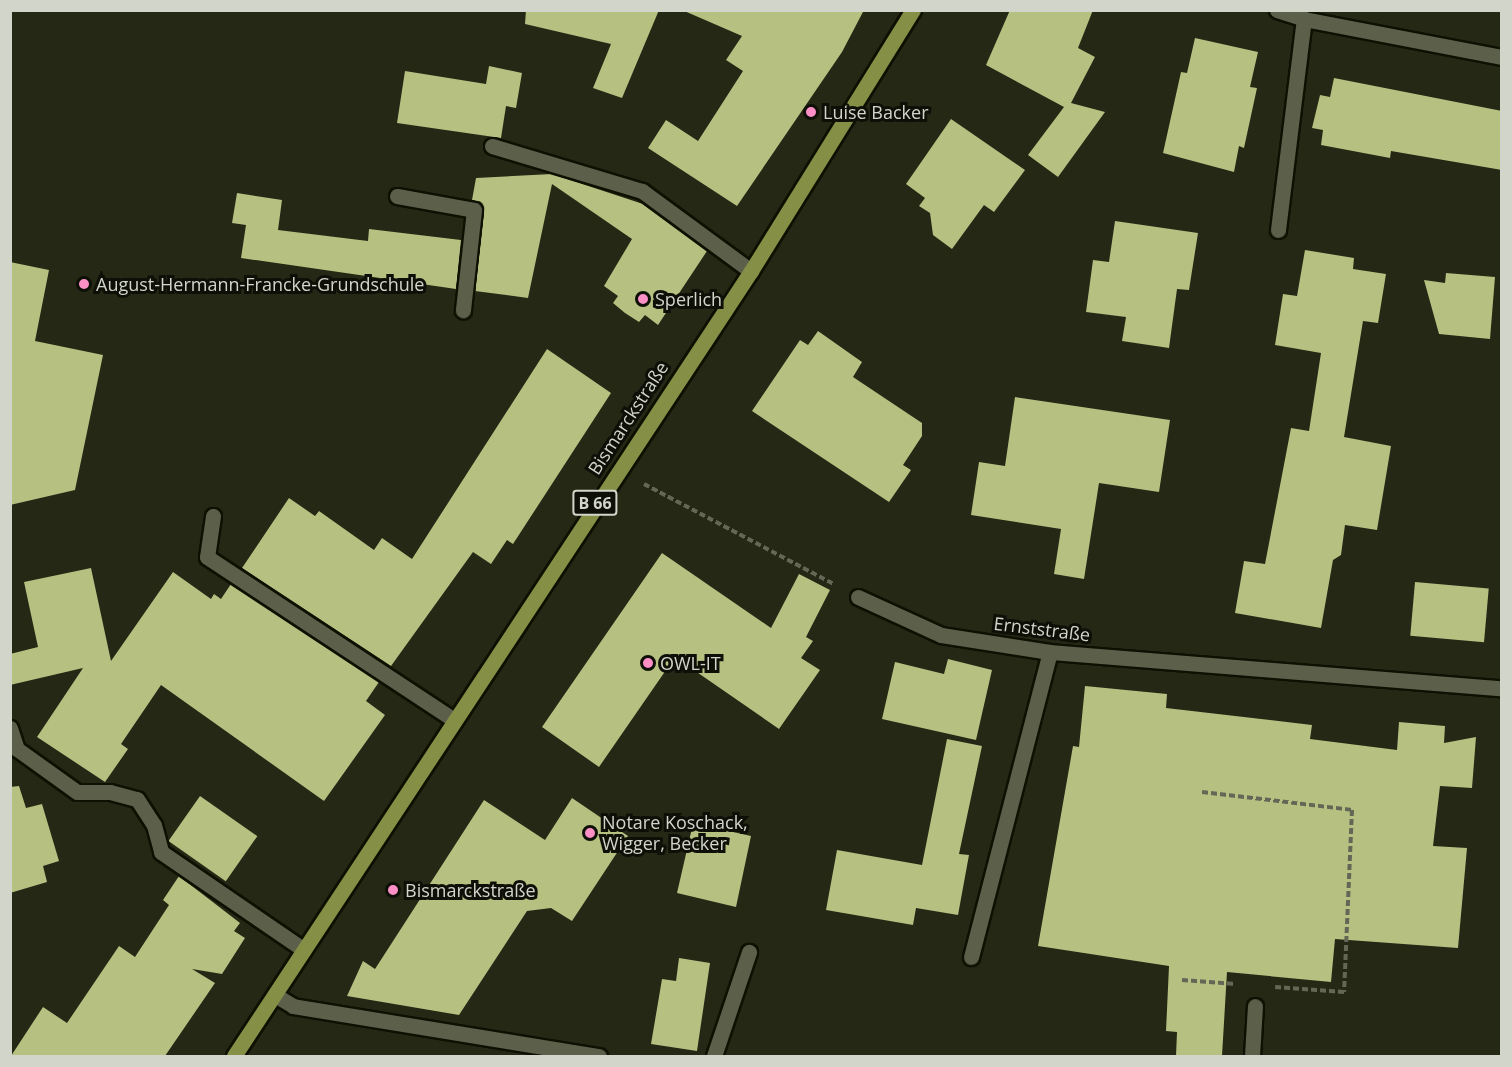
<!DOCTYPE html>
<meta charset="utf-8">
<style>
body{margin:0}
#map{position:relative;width:1512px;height:1067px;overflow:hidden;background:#242815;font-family:"Open Sans",sans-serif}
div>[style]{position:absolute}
.building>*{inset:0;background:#b5c081;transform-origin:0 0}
.path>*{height:4px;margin-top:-2px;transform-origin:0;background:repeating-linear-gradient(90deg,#636756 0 6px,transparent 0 9px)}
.roads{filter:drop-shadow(2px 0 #0e1001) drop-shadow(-2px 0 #0e1001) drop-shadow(0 2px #0e1001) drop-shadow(0 -2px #0e1001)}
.minor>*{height:15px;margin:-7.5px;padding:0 7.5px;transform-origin:7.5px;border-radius:7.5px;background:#5c604b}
.major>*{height:15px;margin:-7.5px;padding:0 7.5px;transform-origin:7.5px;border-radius:7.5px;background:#859046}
.dots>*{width:16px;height:16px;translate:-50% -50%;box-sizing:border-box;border:3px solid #0e1008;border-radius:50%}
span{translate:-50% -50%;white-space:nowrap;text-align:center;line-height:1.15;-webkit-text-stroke:6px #0e1008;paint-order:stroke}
.shield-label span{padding:2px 4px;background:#0e1008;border:2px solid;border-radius:4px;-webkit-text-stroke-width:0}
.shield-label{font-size:16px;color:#d2d5c9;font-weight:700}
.poi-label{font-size:18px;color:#d2d5c9}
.left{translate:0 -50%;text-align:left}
.street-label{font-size:18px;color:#d2d5c9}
.frame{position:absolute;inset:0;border:12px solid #d2d5c9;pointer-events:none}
</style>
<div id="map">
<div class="building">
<i style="clip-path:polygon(526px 10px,659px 10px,622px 98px,593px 88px,611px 44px,525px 24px)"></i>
<i style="clip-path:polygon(682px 10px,864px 10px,842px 52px,737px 206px,648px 148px,666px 120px,698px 141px,743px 71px,726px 60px,742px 36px)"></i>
<i style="clip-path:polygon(1010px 10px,1093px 10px,1078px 48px,1095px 57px,1071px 103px,1105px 112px,1058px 177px,1028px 155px,1064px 107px,986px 65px)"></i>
<i style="clip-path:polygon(1195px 38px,1258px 52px,1250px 87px,1257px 88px,1244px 148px,1239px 146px,1234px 172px,1163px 153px,1181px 72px,1187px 73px)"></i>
<i style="clip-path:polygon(489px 66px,522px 73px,516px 108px,506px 106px,501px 138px,397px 123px,405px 71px,486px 84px)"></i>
<i style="clip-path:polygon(1334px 78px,1502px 111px,1502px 170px,1391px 151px,1390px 158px,1321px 145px,1323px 130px,1312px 128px,1320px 95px,1330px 97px)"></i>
<i style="clip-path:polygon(951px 119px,1025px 170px,994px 212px,984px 205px,952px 249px,933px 235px,930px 213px,919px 206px,925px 198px,906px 184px)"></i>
<i style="clip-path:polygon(552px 174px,643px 204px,707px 251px,658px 325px,645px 315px,639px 322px,625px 313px,613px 303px,618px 296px,604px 286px,632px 239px,552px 184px,528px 298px,475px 291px,484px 211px,481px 203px,472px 200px,476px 178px)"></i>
<i style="clip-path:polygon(237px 193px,282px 200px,278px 230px,368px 241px,369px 229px,461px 240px,456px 289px,241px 258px,246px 225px,232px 223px)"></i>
<i style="clip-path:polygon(1115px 221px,1198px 233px,1189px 290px,1177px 289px,1169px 348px,1122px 341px,1126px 317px,1086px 312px,1093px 260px,1109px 262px)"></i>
<i style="clip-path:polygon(1305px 250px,1354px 258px,1353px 269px,1386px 274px,1378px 323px,1363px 321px,1344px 437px,1391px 446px,1377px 530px,1345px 525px,1341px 555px,1333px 560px,1321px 628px,1235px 613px,1244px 561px,1265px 564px,1291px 428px,1309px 431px,1321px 353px,1275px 345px,1283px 294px,1297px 296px)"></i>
<i style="clip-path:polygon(10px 262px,49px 270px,35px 341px,103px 355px,75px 490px,10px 505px)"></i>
<i style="clip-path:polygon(1446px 273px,1495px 277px,1490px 339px,1439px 334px,1424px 280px,1445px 283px)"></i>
<i style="clip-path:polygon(818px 331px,862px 362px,853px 377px,922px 423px,922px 436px,903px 465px,911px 470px,889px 502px,752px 411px,800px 340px,808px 345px)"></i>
<i style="clip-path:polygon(547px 349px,611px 393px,513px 544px,507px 540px,491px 564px,473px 552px,391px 666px,242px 568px,289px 498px,315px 516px,319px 511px,374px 550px,382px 538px,412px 559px)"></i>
<i style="clip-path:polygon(1015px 397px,1170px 420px,1159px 492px,1099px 483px,1084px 579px,1054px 574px,1061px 529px,971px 515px,979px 462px,1005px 466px)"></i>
<i style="clip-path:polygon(662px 553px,771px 628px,799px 574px,830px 590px,806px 637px,813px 641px,801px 658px,820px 670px,779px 729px,675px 657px,599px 767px,542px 727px)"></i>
<i style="clip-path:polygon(91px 568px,111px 661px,173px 572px,211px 599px,214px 594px,221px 599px,231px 584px,379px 682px,366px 701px,385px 715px,324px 801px,161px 685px,121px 744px,128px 749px,105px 782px,37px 737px,83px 668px,10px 685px,10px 654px,38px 647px,24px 582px)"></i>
<i style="left:1415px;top:582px;width:74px;height:54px;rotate:5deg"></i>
<i style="clip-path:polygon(948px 659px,992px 670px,976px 740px,882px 719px,895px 662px,944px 674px)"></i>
<i style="clip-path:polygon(1085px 686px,1167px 694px,1166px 708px,1312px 725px,1310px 739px,1397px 750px,1399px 722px,1445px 726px,1444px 743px,1476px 737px,1472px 788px,1440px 786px,1433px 846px,1467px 848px,1458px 948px,1335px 939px,1331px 982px,1227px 972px,1222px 1056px,1176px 1056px,1177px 1032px,1166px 1031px,1169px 966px,1038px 946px,1073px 746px,1079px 747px)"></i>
<i style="clip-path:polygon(947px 739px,982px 746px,959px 854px,969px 855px,958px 915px,916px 908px,913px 925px,826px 910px,837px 850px,922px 865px)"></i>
<i style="clip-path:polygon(19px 786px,26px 808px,42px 804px,59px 861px,43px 866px,47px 882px,10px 893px,10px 787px)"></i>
<i style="left:200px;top:796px;width:70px;height:55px;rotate:35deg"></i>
<i style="clip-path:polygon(572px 798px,628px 836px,572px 921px,551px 908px,527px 911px,459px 1015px,347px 996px,363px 961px,375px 969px,484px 800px,545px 840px)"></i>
<i style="clip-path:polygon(692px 828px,715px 828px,751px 836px,736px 907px,677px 893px)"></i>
<i style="clip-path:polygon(179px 876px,240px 923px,234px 931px,245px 938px,222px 974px,192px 969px,215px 983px,165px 1056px,11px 1056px,43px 1007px,67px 1023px,119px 946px,135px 957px,169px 905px,163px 900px)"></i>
<i style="clip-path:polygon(679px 958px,710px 963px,697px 1051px,651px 1044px,662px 979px,676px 981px)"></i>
</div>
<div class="path">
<i style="left:644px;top:484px;width:215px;rotate:27.8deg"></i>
<i style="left:1202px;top:792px;width:151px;rotate:6.8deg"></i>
<i style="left:1352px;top:810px;width:182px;rotate:92.5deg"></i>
<i style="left:1344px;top:992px;width:69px;rotate:-175.9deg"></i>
<i style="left:1182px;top:980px;width:54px;rotate:4.2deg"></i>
</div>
<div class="roads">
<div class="minor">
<i style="left:1277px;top:10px;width:28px;rotate:18deg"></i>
<i style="left:1304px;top:19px;width:202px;rotate:10.9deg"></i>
<i style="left:492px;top:146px;width:157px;rotate:16.7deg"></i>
<i style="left:642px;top:191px;width:135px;rotate:36.3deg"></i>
<i style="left:397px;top:196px;width:78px;rotate:10.3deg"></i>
<i style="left:474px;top:210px;width:101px;rotate:96.3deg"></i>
<i style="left:1278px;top:230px;width:213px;rotate:-83deg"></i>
<i style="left:213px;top:516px;width:41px;rotate:98.3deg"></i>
<i style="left:207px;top:557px;width:296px;rotate:33.4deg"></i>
<i style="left:858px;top:597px;width:91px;rotate:24.6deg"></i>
<i style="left:941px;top:635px;width:110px;rotate:8.9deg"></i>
<i style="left:1050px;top:652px;width:453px;rotate:4.6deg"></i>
<i style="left:10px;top:728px;width:22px;rotate:72deg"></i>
<i style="left:17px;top:749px;width:74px;rotate:35.6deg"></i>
<i style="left:77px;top:792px;width:33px"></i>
<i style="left:110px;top:792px;width:28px;rotate:15deg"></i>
<i style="left:137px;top:799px;width:31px;rotate:57deg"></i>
<i style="left:154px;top:825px;width:28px;rotate:75deg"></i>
<i style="left:161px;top:852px;width:173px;rotate:34.4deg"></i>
<i style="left:971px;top:957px;width:315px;rotate:-75.5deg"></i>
<i style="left:275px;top:995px;width:21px;rotate:31deg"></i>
<i style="left:293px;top:1006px;width:310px;rotate:9.3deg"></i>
<i style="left:714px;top:1056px;width:110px;rotate:-71.4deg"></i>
<i style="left:1252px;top:1056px;width:50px;rotate:-86.6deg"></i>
</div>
<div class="major">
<i style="left:234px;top:1056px;width:940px;rotate:-56.63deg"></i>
<i style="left:751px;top:271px;width:307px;rotate:-58.2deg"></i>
</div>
</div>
<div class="dots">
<i style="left:811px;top:112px;background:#fb8fc6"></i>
<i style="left:84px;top:284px;background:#fb8fc6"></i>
<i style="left:643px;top:299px;background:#fb8fc6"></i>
<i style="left:648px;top:663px;background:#fb8fc6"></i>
<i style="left:590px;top:833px;background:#fb8fc6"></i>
<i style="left:393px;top:890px;background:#fb8fc6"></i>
</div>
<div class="shield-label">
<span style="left:595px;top:503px">B 66</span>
</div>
<div class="poi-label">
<span class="left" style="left:823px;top:112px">Luise Backer</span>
<span class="left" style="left:96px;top:284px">August-Hermann-Francke-Grundschule</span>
<span class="left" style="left:655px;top:299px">Sperlich</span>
<span class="left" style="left:660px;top:663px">OWL-IT</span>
<span class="left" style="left:602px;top:833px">Notare Koschack,<br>Wigger, Becker</span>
<span class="left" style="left:405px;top:890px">Bismarckstraße</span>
</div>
<div class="street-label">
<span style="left:628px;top:418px;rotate:-57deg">Bismarckstraße</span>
<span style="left:1042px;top:629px;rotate:7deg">Ernststraße</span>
</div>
<div class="frame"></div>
</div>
